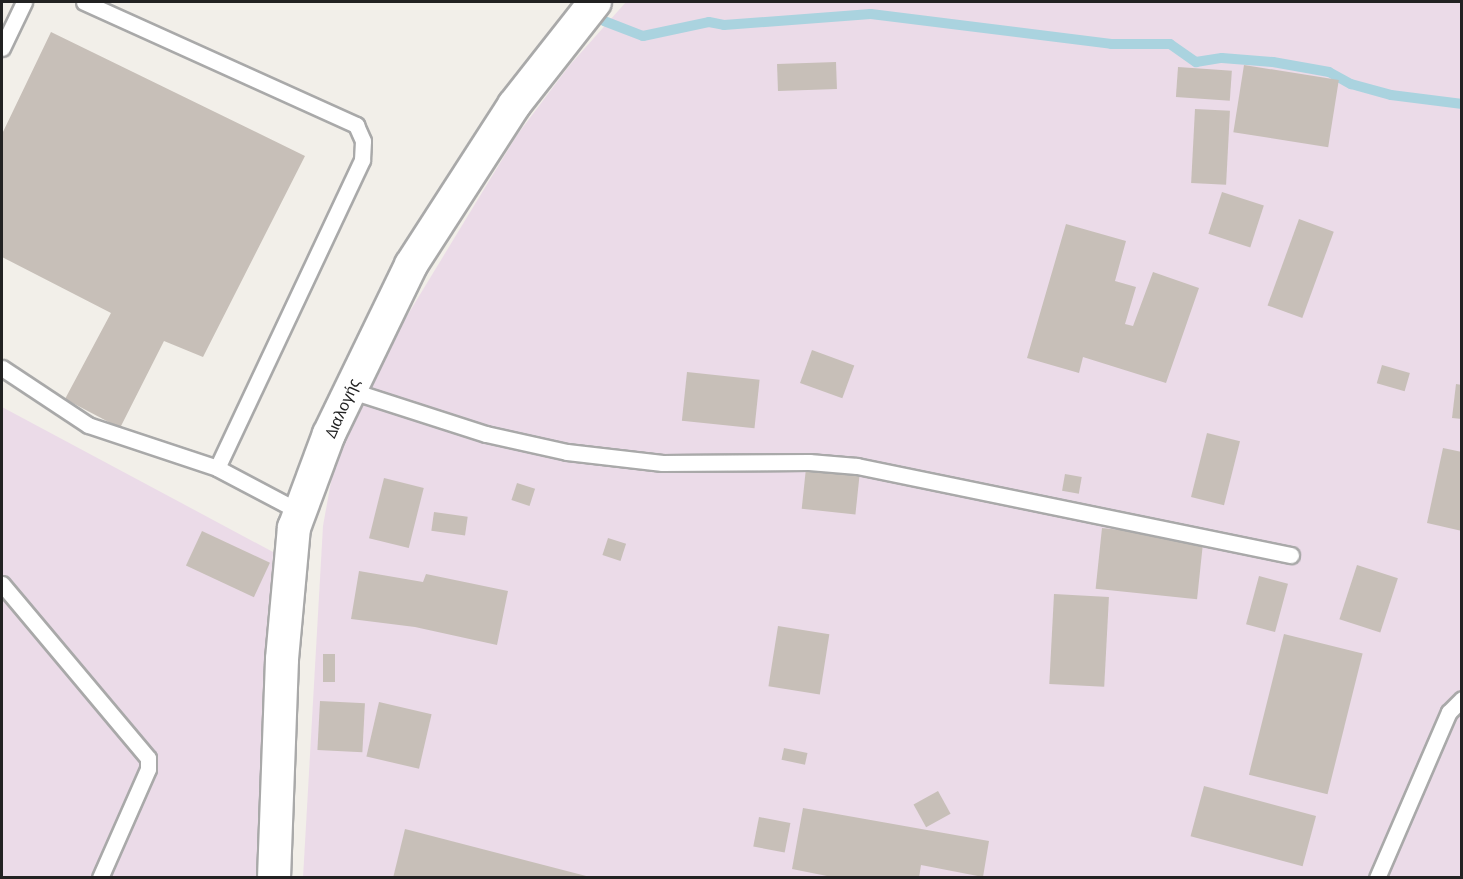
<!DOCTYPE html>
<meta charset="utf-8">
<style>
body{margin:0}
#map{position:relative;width:1463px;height:879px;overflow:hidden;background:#f2efe9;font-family:"PT Sans",sans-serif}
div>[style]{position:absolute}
.industrial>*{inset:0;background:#ebdbe8}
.stream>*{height:10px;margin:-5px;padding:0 5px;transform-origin:5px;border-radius:5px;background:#aad3df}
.building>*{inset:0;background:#c7bfb8;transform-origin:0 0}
.roads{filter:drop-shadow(2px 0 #a9a9a9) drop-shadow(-2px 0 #a9a9a9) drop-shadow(0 2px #a9a9a9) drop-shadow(0 -2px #a9a9a9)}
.lane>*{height:15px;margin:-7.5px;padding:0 7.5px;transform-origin:7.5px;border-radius:7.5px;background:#fff}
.street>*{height:32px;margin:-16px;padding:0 16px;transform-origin:16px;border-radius:16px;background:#fff}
span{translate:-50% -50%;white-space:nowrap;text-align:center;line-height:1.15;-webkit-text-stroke:4.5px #fff;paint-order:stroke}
.street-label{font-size:16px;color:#222}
.frame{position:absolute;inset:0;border:3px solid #222;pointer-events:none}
</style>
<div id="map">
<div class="industrial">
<i style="clip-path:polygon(626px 2px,1461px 2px,1461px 877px,303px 878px,323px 526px,332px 476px,353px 415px,382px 357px,517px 135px,569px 66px)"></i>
<i style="clip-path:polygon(2px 407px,273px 552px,257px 877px,2px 877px)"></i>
</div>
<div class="stream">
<i style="left:604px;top:21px;width:42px;rotate:21deg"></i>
<i style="left:643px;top:36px;width:67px;rotate:-12deg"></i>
<i style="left:709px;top:22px;width:15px;rotate:11deg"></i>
<i style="left:724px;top:25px;width:147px;rotate:-4.3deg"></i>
<i style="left:871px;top:14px;width:242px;rotate:7.1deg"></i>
<i style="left:1111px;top:44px;width:59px"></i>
<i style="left:1170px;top:44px;width:32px;rotate:35deg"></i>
<i style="left:1196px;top:62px;width:26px;rotate:-9deg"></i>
<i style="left:1222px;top:58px;width:51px;rotate:4.5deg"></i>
<i style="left:1273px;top:62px;width:57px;rotate:10.1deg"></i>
<i style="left:1329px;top:72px;width:25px;rotate:29deg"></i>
<i style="left:1351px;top:84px;width:41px;rotate:15.4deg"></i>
<i style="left:1391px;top:95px;width:72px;rotate:7.2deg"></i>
</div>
<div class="building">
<i style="clip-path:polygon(51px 32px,305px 156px,203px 357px,164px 341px,120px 428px,65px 399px,111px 313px,2px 257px,2px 134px)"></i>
<i style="left:836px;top:62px;width:27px;height:59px;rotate:88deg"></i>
<i style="left:1244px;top:65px;width:96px;height:68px;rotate:9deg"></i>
<i style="left:1178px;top:67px;width:54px;height:30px;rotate:4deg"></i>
<i style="left:1195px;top:109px;width:35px;height:74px;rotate:3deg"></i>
<i style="left:1222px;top:192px;width:44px;height:44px;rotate:18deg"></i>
<i style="left:1299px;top:219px;width:37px;height:92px;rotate:20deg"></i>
<i style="clip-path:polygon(1066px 224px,1126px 241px,1115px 281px,1136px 287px,1125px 324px,1133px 326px,1153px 272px,1199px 288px,1166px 383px,1083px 357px,1079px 373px,1027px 358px)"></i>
<i style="left:812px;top:350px;width:45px;height:35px;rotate:20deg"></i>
<i style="left:1382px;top:365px;width:29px;height:19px;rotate:16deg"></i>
<i style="left:687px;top:372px;width:73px;height:49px;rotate:6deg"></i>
<i style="clip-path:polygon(1456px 384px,1462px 385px,1462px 419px,1452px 418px)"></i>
<i style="left:1207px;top:433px;width:34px;height:66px;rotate:14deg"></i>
<i style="clip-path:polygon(1443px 448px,1462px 452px,1462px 531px,1427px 523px)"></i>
<i style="left:806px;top:468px;width:54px;height:41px;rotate:6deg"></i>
<i style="left:1065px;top:474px;width:17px;height:17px;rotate:10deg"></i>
<i style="left:384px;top:478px;width:41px;height:62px;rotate:14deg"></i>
<i style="left:517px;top:483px;width:19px;height:18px;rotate:18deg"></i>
<i style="left:434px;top:512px;width:34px;height:19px;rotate:8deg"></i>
<i style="left:1102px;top:528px;width:102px;height:61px;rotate:6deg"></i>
<i style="left:202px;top:531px;width:75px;height:38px;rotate:25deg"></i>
<i style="left:608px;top:538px;width:19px;height:18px;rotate:18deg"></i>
<i style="left:1357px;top:565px;width:43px;height:57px;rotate:18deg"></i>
<i style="clip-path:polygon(359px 571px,423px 582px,426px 574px,508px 591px,497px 645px,415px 627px,351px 619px)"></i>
<i style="left:1259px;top:576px;width:30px;height:50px;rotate:15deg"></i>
<i style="left:1054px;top:594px;width:55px;height:90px;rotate:3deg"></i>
<i style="left:778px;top:626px;width:52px;height:61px;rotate:9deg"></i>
<i style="left:1284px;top:634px;width:81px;height:145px;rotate:14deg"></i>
<i style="left:323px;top:654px;width:12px;height:28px"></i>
<i style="left:320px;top:701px;width:45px;height:49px;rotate:3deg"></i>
<i style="left:379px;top:702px;width:54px;height:56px;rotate:13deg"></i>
<i style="left:784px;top:748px;width:24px;height:12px;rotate:12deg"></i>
<i style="left:1204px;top:786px;width:116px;height:52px;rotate:15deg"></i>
<i style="left:938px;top:791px;width:26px;height:28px;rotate:61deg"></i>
<i style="clip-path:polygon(803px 808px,989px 841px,983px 877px,921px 865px,919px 878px,837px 878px,792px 869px)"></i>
<i style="left:759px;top:817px;width:32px;height:30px;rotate:11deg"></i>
<i style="clip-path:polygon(405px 829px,590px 877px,590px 878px,393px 878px)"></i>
</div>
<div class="roads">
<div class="lane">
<i style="left:84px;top:2px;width:299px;rotate:24.3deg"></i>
<i style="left:356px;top:125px;width:17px;rotate:66deg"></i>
<i style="left:363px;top:141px;width:19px;rotate:93deg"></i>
<i style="left:362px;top:160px;width:340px;rotate:115.2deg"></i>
<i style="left:2px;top:48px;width:51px;rotate:-64.4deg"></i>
<i style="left:2px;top:368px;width:103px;rotate:33.5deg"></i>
<i style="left:88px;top:425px;width:136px;rotate:18.4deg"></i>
<i style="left:217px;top:468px;width:94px;rotate:27.9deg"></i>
<i style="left:349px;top:390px;width:144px;rotate:17.8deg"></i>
<i style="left:486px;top:434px;width:83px;rotate:12.5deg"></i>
<i style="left:567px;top:452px;width:96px;rotate:6.6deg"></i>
<i style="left:662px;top:463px;width:147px;rotate:-0.4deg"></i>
<i style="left:809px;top:462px;width:48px;rotate:4.8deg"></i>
<i style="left:857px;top:466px;width:443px;rotate:11.6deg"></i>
<i style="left:2px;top:584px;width:227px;rotate:50deg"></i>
<i style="left:148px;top:758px;width:11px;rotate:90deg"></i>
<i style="left:148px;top:769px;width:119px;rotate:113.8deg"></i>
<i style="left:1377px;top:878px;width:181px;rotate:-66.6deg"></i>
<i style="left:1449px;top:712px;width:18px;rotate:-45deg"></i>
</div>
<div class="street">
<i style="left:274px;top:878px;width:219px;rotate:-87.9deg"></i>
<i style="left:282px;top:659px;width:132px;rotate:-84.8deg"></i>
<i style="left:294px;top:528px;width:100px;rotate:-69.6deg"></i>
<i style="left:329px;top:434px;width:188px;rotate:-64.1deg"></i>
<i style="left:411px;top:265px;width:190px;rotate:-57.2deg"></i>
<i style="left:514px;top:105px;width:131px;rotate:-51.8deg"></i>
</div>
</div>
<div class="street-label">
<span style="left:342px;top:408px;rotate:-66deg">Διαλογής</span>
</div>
<div class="frame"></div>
</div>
